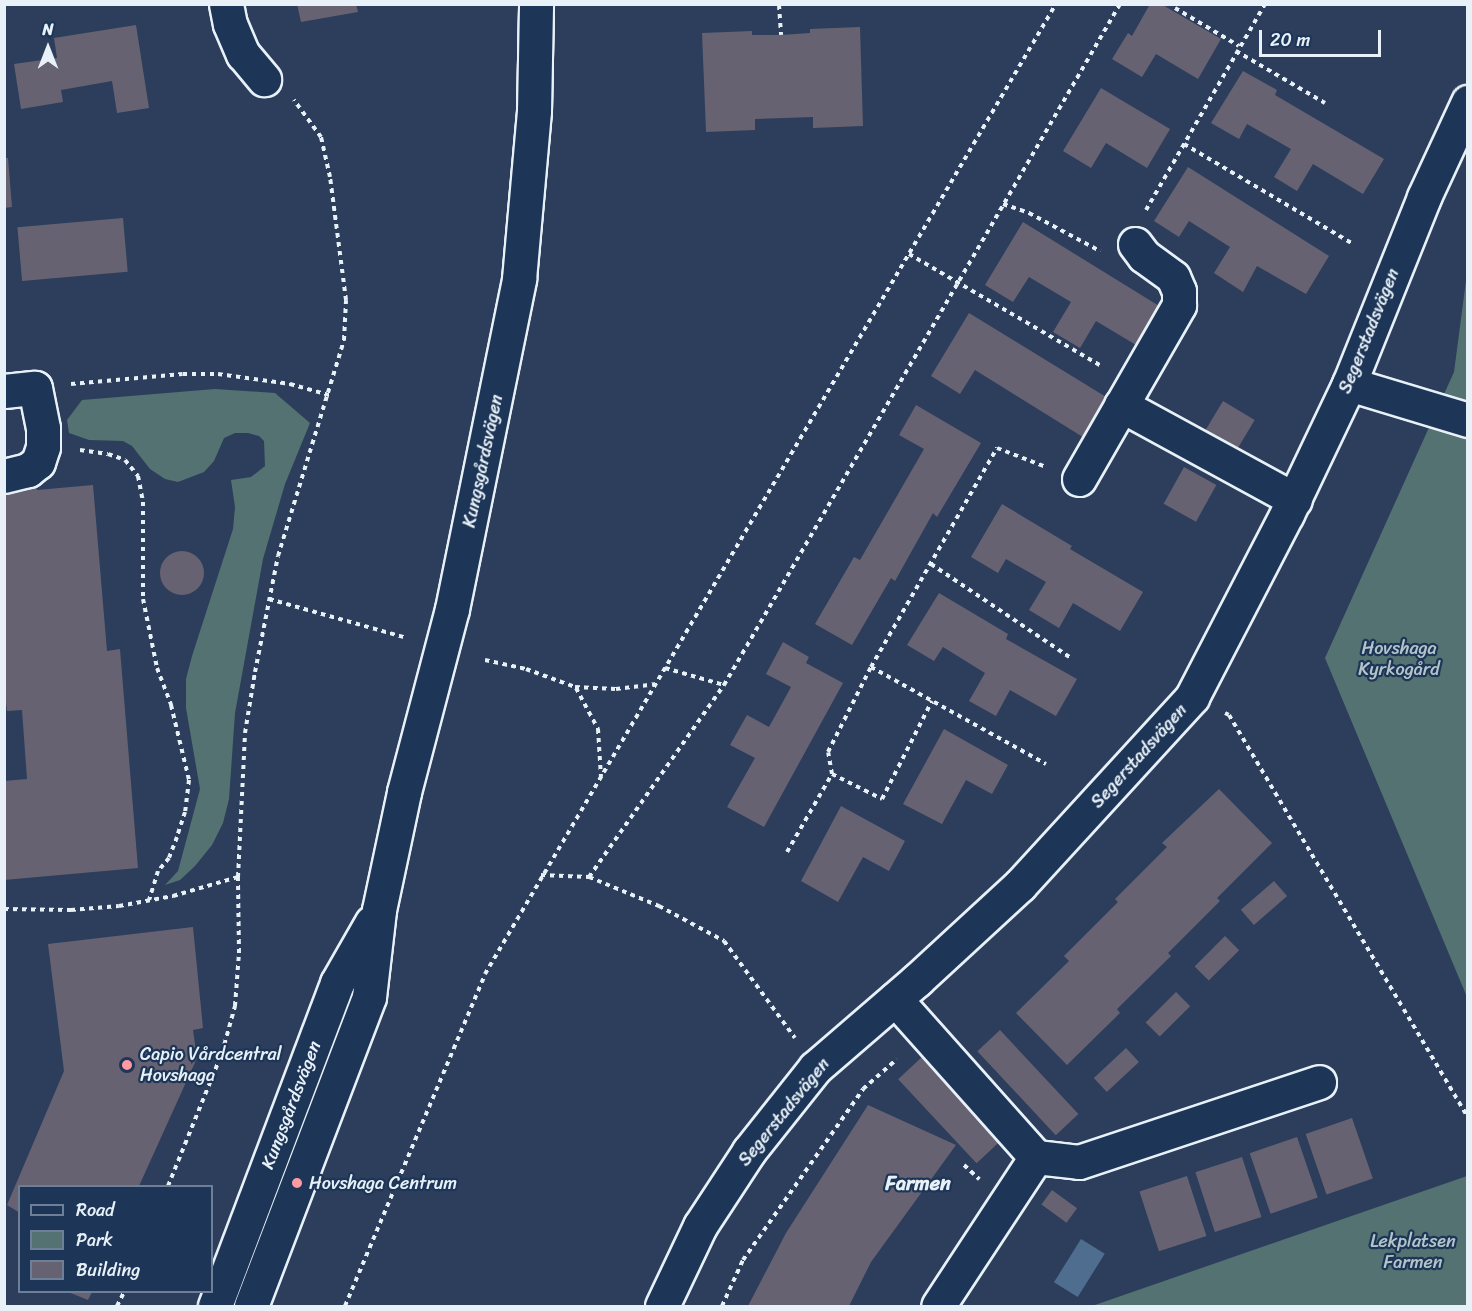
<!DOCTYPE html>
<meta charset="utf-8">
<style>
body{margin:0}
#map{position:relative;width:1472px;height:1311px;overflow:hidden;background:#2c3e5c;font-family:Sriracha,sans-serif}
div>[style]{position:absolute}
.green>*{inset:0;background:#547271}
.water>*{inset:0;background:#4f6e8f;transform-origin:0 0}
.building>*{inset:0;background:#666272;transform-origin:0 0}
.round{border-radius:50%}
.path>*{height:4px;margin-top:-2px;transform-origin:0;background:repeating-linear-gradient(90deg,#e8f1f8 0 4.5px,transparent 0 9px)}
.roads{filter:drop-shadow(2px 0 #e8f1f8) drop-shadow(-2px 0 #e8f1f8) drop-shadow(0 2px #e8f1f8) drop-shadow(0 -2px #e8f1f8)}
.minor>*{height:33px;margin:-16.5px;padding:0 16.5px;transform-origin:16.5px;border-radius:16.5px;background:#1d3557}
.dots>*{width:16px;height:16px;translate:-50% -50%;box-sizing:border-box;border:3px solid #1d3557;border-radius:50%}
span{translate:-50% -50%;white-space:nowrap;text-align:center;line-height:1.15;-webkit-text-stroke:4.5px #1d3557;paint-order:stroke}
.street-label{font-size:18px;color:#e8f1f8}
.park-label{font-size:18px;color:#b4c5c9}
.poi-label{font-size:18px;color:#e8f1f8}
.left{translate:0 -50%;text-align:left}
.neighbourhood-label{font-size:20px;color:#e8f1f8;font-weight:700}
.frame{position:absolute;inset:0;border:6px solid #e8f1f8;pointer-events:none}
.legend{position:absolute;left:18px;top:1185px;width:195px;height:108px;box-sizing:border-box;background:#1d3557;border:2px solid #6e8097;margin:0;padding:8px 10px;list-style:none;font-size:18px;color:#e8f1f8}
.legend li{display:flex;align-items:center;gap:12px;height:30px}
.legend b{width:30px;border:2px solid #6e8097}
.north{position:absolute;left:18px;top:18px;width:60px;height:60px;-webkit-text-stroke:4px #1d3557;paint-order:stroke;rotate:0deg;font-size:16px;font-weight:700;line-height:24px;text-align:center;color:#e8f1f8}
.north::after{content:'';display:block;margin:auto;width:21px;height:27px;background:#e8f1f8;clip-path:polygon(50% 0,100% 100%,50% 72%,0 100%)}
.scale{position:absolute;left:1259px;top:30px;width:122px;height:27px;box-sizing:border-box;border:3px solid #e8f1f8;border-top:0;padding-left:8px;font-size:18px;line-height:21px;white-space:nowrap;color:#e8f1f8;-webkit-text-stroke:4px #1d3557;paint-order:stroke}
</style>
<div id="map">
<div class="green">
<i style="clip-path:polygon(1467px 273px,1467px 997px,1325px 658px,1454px 372px)"></i>
<i style="clip-path:polygon(215px 389px,275px 393px,310px 423px,285px 484px,263px 559px,235px 713px,229px 799px,223px 823px,212px 845px,195px 866px,180px 880px,165px 885px,178px 871px,200px 789px,186px 708px,186px 679px,192px 656px,233px 529px,235px 507px,231px 480px,251px 477px,265px 466px,264px 441px,259px 436px,248px 433px,235px 433px,224px 438px,214px 461px,204px 472px,178px 482px,165px 479px,150px 469px,132px 446px,123px 441px,89px 440px,69px 433px,67px 420px,82px 400px)"></i>
<i style="clip-path:polygon(1467px 1176px,1467px 1306px,1092px 1306px)"></i>
</div>
<div class="water">
<i style="left:1081px;top:1239px;width:28px;height:51px;rotate:32deg"></i>
</div>
<div class="building">
<i style="clip-path:polygon(297px 4px,356px 4px,358px 12px,301px 22px)"></i>
<i style="clip-path:polygon(1150px 4px,1161px 4px,1221px 39px,1198px 79px,1156px 54px,1142px 77px,1112px 59px,1128px 33px,1132px 36px)"></i>
<i style="clip-path:polygon(136px 25px,149px 108px,117px 113px,112px 81px,61px 90px,63px 102px,21px 109px,14px 64px,57px 58px,54px 38px)"></i>
<i style="clip-path:polygon(860px 27px,863px 126px,813px 128px,813px 117px,755px 119px,755px 130px,706px 132px,702px 33px,752px 31px,752px 35px,781px 35px,810px 33px,810px 29px)"></i>
<i style="clip-path:polygon(1243px 71px,1277px 90px,1275px 95px,1384px 159px,1363px 194px,1313px 164px,1297px 191px,1274px 177px,1291px 149px,1247px 124px,1239px 139px,1211px 123px)"></i>
<i style="clip-path:polygon(1101px 88px,1170px 129px,1147px 168px,1106px 143px,1091px 168px,1063px 151px)"></i>
<i style="clip-path:polygon(4px 158px,8px 158px,12px 207px,4px 208px)"></i>
<i style="clip-path:polygon(1188px 167px,1329px 256px,1306px 294px,1257px 266px,1243px 292px,1214px 273px,1230px 247px,1189px 221px,1179px 237px,1154px 221px)"></i>
<i style="left:123px;top:218px;width:54px;height:106px;rotate:85deg"></i>
<i style="clip-path:polygon(1023px 222px,1164px 309px,1141px 348px,1096px 321px,1080px 348px,1053px 332px,1071px 302px,1029px 277px,1013px 302px,985px 285px)"></i>
<i style="clip-path:polygon(969px 313px,1111px 400px,1086px 439px,975px 370px,960px 394px,931px 376px)"></i>
<i style="left:1223px;top:401px;width:37px;height:39px;rotate:31deg"></i>
<i style="clip-path:polygon(916px 405px,981px 443px,937px 517px,933px 513px,895px 581px,891px 578px,852px 645px,815px 624px,854px 557px,860px 560px,924px 449px,899px 435px)"></i>
<i style="left:1184px;top:467px;width:37px;height:42px;rotate:29deg"></i>
<i style="clip-path:polygon(36px 480px,37px 490px,93px 485px,107px 651px,120px 649px,138px 868px,4px 880px,4px 781px,27px 779px,22px 710px,7px 711px,4px 687px,4px 483px)"></i>
<i style="clip-path:polygon(1002px 504px,1072px 546px,1070px 549px,1143px 592px,1120px 631px,1073px 603px,1059px 628px,1029px 610px,1046px 582px,1006px 559px,998px 573px,971px 557px)"></i>
<i class="round" style="left:160px;top:551px;width:44px;height:44px"></i>
<i style="clip-path:polygon(939px 593px,1008px 634px,1006px 639px,1077px 679px,1056px 716px,1010px 690px,996px 716px,969px 701px,985px 673px,943px 647px,934px 661px,907px 645px)"></i>
<i style="clip-path:polygon(783px 642px,809px 657px,806px 663px,843px 683px,764px 827px,727px 807px,755px 758px,730px 745px,747px 715px,769px 727px,791px 687px,766px 674px)"></i>
<i style="clip-path:polygon(944px 729px,1008px 765px,992px 794px,966px 780px,942px 824px,903px 804px)"></i>
<i style="clip-path:polygon(1219px 789px,1272px 843px,1217px 898px,1220px 901px,1168px 953px,1171px 956px,1117px 1009px,1120px 1013px,1067px 1065px,1016px 1013px,1069px 961px,1064px 956px,1118px 902px,1115px 899px,1167px 847px,1162px 843px)"></i>
<i style="clip-path:polygon(841px 806px,905px 841px,889px 871px,863px 857px,838px 902px,801px 881px)"></i>
<i style="left:1274px;top:881px;width:20px;height:44px;rotate:49deg"></i>
<i style="clip-path:polygon(193px 927px,203px 1028px,193px 1030px,197px 1058px,139px 1186px,20px 1186px,20px 1213px,7px 1205px,64px 1071px,48px 944px)"></i>
<i style="left:1225px;top:936px;width:20px;height:43px;rotate:45deg"></i>
<i style="left:1176px;top:992px;width:20px;height:43px;rotate:45deg"></i>
<i style="left:1000px;top:1030px;width:115px;height:31px;rotate:47deg"></i>
<i style="left:1126px;top:1048px;width:19px;height:44px;rotate:47deg"></i>
<i style="left:923px;top:1056px;width:115px;height:34px;rotate:47deg"></i>
<i style="clip-path:polygon(868px 1105px,956px 1145px,871px 1262px,849px 1306px,748px 1306px,786px 1233px)"></i>
<i style="left:1352px;top:1118px;width:64px;height:49px;rotate:71deg"></i>
<i style="left:1297px;top:1137px;width:64px;height:50px;rotate:71deg"></i>
<i style="left:1242px;top:1157px;width:63px;height:49px;rotate:72deg"></i>
<i style="left:1187px;top:1176px;width:63px;height:50px;rotate:72deg"></i>
<i style="left:1052px;top:1190px;width:31px;height:18px;rotate:36deg"></i>
<i style="clip-path:polygon(68px 1292px,92px 1292px,88px 1300px)"></i>
</div>
<div class="path">
<i style="left:779px;top:5px;width:30px;rotate:86deg"></i>
<i style="left:1175px;top:8px;width:74px;rotate:30.7deg"></i>
<i style="left:1236px;top:51px;width:103px;rotate:30.3deg"></i>
<i style="left:1184px;top:144px;width:196px;rotate:30.6deg"></i>
<i style="left:1003px;top:204px;width:28px;rotate:19deg"></i>
<i style="left:1029px;top:213px;width:81px;rotate:28.2deg"></i>
<i style="left:1146px;top:210px;width:238px;rotate:-60deg"></i>
<i style="left:909px;top:254px;width:221px;rotate:30.2deg"></i>
<i style="left:71px;top:384px;width:112px;rotate:-5.1deg"></i>
<i style="left:183px;top:374px;width:35px"></i>
<i style="left:218px;top:374px;width:73px;rotate:7.9deg"></i>
<i style="left:290px;top:384px;width:41px;rotate:15.8deg"></i>
<i style="left:80px;top:450px;width:28px;rotate:8deg"></i>
<i style="left:108px;top:454px;width:18px;rotate:19deg"></i>
<i style="left:125px;top:460px;width:21px;rotate:51deg"></i>
<i style="left:138px;top:476px;width:26px;rotate:79deg"></i>
<i style="left:143px;top:502px;width:97px;rotate:90deg"></i>
<i style="left:143px;top:599px;width:70px;rotate:78.5deg"></i>
<i style="left:157px;top:668px;width:40px;rotate:69deg"></i>
<i style="left:171px;top:705px;width:77px;rotate:76.5deg"></i>
<i style="left:189px;top:780px;width:32px;rotate:97deg"></i>
<i style="left:185px;top:812px;width:26px;rotate:108deg"></i>
<i style="left:177px;top:837px;width:22px;rotate:111deg"></i>
<i style="left:169px;top:858px;width:17px;rotate:130deg"></i>
<i style="left:158px;top:871px;width:30px;rotate:107deg"></i>
<i style="left:931px;top:564px;width:169px;rotate:33.9deg"></i>
<i style="left:269px;top:599px;width:143px;rotate:15.8deg"></i>
<i style="left:485px;top:660px;width:42px;rotate:12.4deg"></i>
<i style="left:526px;top:669px;width:52px;rotate:20.2deg"></i>
<i style="left:575px;top:687px;width:41px;rotate:2.8deg"></i>
<i style="left:616px;top:689px;width:39px;rotate:-7deg"></i>
<i style="left:871px;top:667px;width:253px;rotate:-60.1deg"></i>
<i style="left:997px;top:448px;width:53px;rotate:21.2deg"></i>
<i style="left:665px;top:668px;width:61px;rotate:16.1deg"></i>
<i style="left:576px;top:688px;width:47px;rotate:61.8deg"></i>
<i style="left:598px;top:729px;width:48px;rotate:86.4deg"></i>
<i style="left:1225px;top:713px;width:4px;rotate:27deg"></i>
<i style="left:1229px;top:715px;width:469px;rotate:59.3deg"></i>
<i style="left:832px;top:774px;width:56px;rotate:26.6deg"></i>
<i style="left:882px;top:799px;width:110px;rotate:-63deg"></i>
<i style="left:787px;top:852px;width:90px;rotate:-60deg"></i>
<i style="left:832px;top:774px;width:22px;rotate:-100deg"></i>
<i style="left:828px;top:752px;width:95px;rotate:-63.2deg"></i>
<i style="left:871px;top:667px;width:200px;rotate:29deg"></i>
<i style="left:541px;top:875px;width:48px;rotate:2.4deg"></i>
<i style="left:589px;top:877px;width:76px;rotate:22.5deg"></i>
<i style="left:659px;top:906px;width:74px;rotate:28.3deg"></i>
<i style="left:724px;top:941px;width:120px;rotate:53.8deg"></i>
<i style="left:589px;top:877px;width:235px;rotate:-54.9deg"></i>
<i style="left:724px;top:685px;width:788px;rotate:-59.82deg"></i>
<i style="left:4px;top:909px;width:67px;rotate:0.9deg"></i>
<i style="left:71px;top:910px;width:48px;rotate:-4.8deg"></i>
<i style="left:119px;top:906px;width:55px;rotate:-10.5deg"></i>
<i style="left:173px;top:896px;width:68px;rotate:-16.3deg"></i>
<i style="left:964px;top:1165px;width:21px;rotate:43deg"></i>
<i style="left:168px;top:1186px;width:144px;rotate:-67.9deg"></i>
<i style="left:222px;top:1053px;width:49px;rotate:-74.5deg"></i>
<i style="left:235px;top:1006px;width:53px;rotate:-85.7deg"></i>
<i style="left:239px;top:953px;width:76px;rotate:-90.8deg"></i>
<i style="left:238px;top:877px;width:144px;rotate:-87.2deg"></i>
<i style="left:245px;top:733px;width:62px;rotate:-80.7deg"></i>
<i style="left:255px;top:672px;width:118px;rotate:-78.8deg"></i>
<i style="left:278px;top:556px;width:226px;rotate:-73deg"></i>
<i style="left:344px;top:340px;width:40px;rotate:-87.1deg"></i>
<i style="left:346px;top:300px;width:124px;rotate:-97.4deg"></i>
<i style="left:330px;top:177px;width:41px;rotate:-102.7deg"></i>
<i style="left:321px;top:137px;width:46px;rotate:-126.1deg"></i>
<i style="left:117px;top:1306px;width:16px;rotate:-63deg"></i>
<i style="left:345px;top:1306px;width:360px;rotate:-67.1deg"></i>
<i style="left:485px;top:974px;width:1126px;rotate:-59.52deg"></i>
<i style="left:722px;top:1306px;width:51px;rotate:-65.5deg"></i>
<i style="left:743px;top:1260px;width:209px;rotate:-54.9deg"></i>
<i style="left:863px;top:1089px;width:45px;rotate:-41.4deg"></i>
</div>
<div class="roads">
<div class="minor">
<i style="left:226px;top:4px;width:20px;rotate:79deg"></i>
<i style="left:230px;top:24px;width:33px;rotate:67deg"></i>
<i style="left:243px;top:54px;width:33px;rotate:50deg"></i>
<i style="left:1349px;top:384px;width:124px;rotate:16.8deg"></i>
<i style="left:4px;top:391px;width:31px;rotate:-6deg"></i>
<i style="left:35px;top:388px;width:41px;rotate:78.7deg"></i>
<i style="left:43px;top:428px;width:19px;rotate:90deg"></i>
<i style="left:43px;top:447px;width:16px;rotate:108deg"></i>
<i style="left:38px;top:462px;width:13px;rotate:141deg"></i>
<i style="left:28px;top:470px;width:25px;rotate:166deg"></i>
<i style="left:1121px;top:405px;width:198px;rotate:28.6deg"></i>
<i style="left:1079px;top:479px;width:201px;rotate:-60.1deg"></i>
<i style="left:1179px;top:305px;width:14px;rotate:-90deg"></i>
<i style="left:1179px;top:291px;width:15px;rotate:-113deg"></i>
<i style="left:1173px;top:277px;width:36px;rotate:-144deg"></i>
<i style="left:1144px;top:256px;width:15px;rotate:-127deg"></i>
<i style="left:895px;top:999px;width:212px;rotate:48.3deg"></i>
<i style="left:1036px;top:1157px;width:178px;rotate:123.3deg"></i>
<i style="left:1036px;top:1157px;width:43px;rotate:6.6deg"></i>
<i style="left:1079px;top:1162px;width:253px;rotate:-18.4deg"></i>
<i style="left:215px;top:1306px;width:345px;rotate:-69.3deg"></i>
<i style="left:337px;top:983px;width:70px;rotate:-60.2deg"></i>
<i style="left:251px;top:1306px;width:331px;rotate:-69.1deg"></i>
<i style="left:369px;top:997px;width:88px;rotate:-83.4deg"></i>
<i style="left:379px;top:910px;width:121px;rotate:-78deg"></i>
<i style="left:404px;top:792px;width:189px;rotate:-75.3deg"></i>
<i style="left:452px;top:609px;width:337px;rotate:-78.5deg"></i>
<i style="left:519px;top:279px;width:169px;rotate:-84.9deg"></i>
<i style="left:534px;top:111px;width:107px;rotate:-88.9deg"></i>
<i style="left:662px;top:1306px;width:89px;rotate:-64.6deg"></i>
<i style="left:700px;top:1226px;width:90px;rotate:-56.8deg"></i>
<i style="left:749px;top:1151px;width:106px;rotate:-51.5deg"></i>
<i style="left:815px;top:1068px;width:135px;rotate:-40.8deg"></i>
<i style="left:917px;top:980px;width:140px;rotate:-42.7deg"></i>
<i style="left:1020px;top:885px;width:255px;rotate:-47.5deg"></i>
<i style="left:1192px;top:697px;width:206px;rotate:-62.6deg"></i>
<i style="left:1287px;top:514px;width:144px;rotate:-64.5deg"></i>
<i style="left:1349px;top:384px;width:201px;rotate:-68.1deg"></i>
<i style="left:1424px;top:197px;width:105px;rotate:-65.1deg"></i>
</div>
</div>
<div class="dots">
<i style="left:127px;top:1065px;background:#ff9aa2"></i>
<i style="left:297px;top:1183px;background:#ff9aa2"></i>
</div>
<div class="street-label">
<span style="left:1369px;top:331px;rotate:-68deg">Segerstadsvägen</span>
<span style="left:483px;top:461px;rotate:-78deg">Kungsgårdsvägen</span>
<span style="left:1139px;top:756px;rotate:-48deg">Segerstadsvägen</span>
<span style="left:291px;top:1105px;rotate:-69deg">Kungsgårdsvägen</span>
<span style="left:784px;top:1112px;rotate:-51deg">Segerstadsvägen</span>
</div>
<div class="park-label">
<span style="left:1399px;top:659px">Hovshaga<br>Kyrkogård</span>
<span style="left:1413px;top:1252px">Lekplatsen<br>Farmen</span>
</div>
<div class="poi-label">
<span class="left" style="left:140px;top:1065px">Capio Vårdcentral<br>Hovshaga</span>
<span class="left" style="left:309px;top:1183px">Hovshaga Centrum</span>
</div>
<div class="neighbourhood-label">
<span style="left:918px;top:1183px">Farmen</span>
</div>
<div class="frame"></div>
<ul class="legend">
<li><b style="height:8px;background:#1d3557"></b>Road</li>
<li><b style="height:16px;background:#547271"></b>Park</li>
<li><b style="height:16px;background:#666272"></b>Building</li>
</ul>
<div class="north">N</div>
<div class="scale">20 m</div>
</div>
